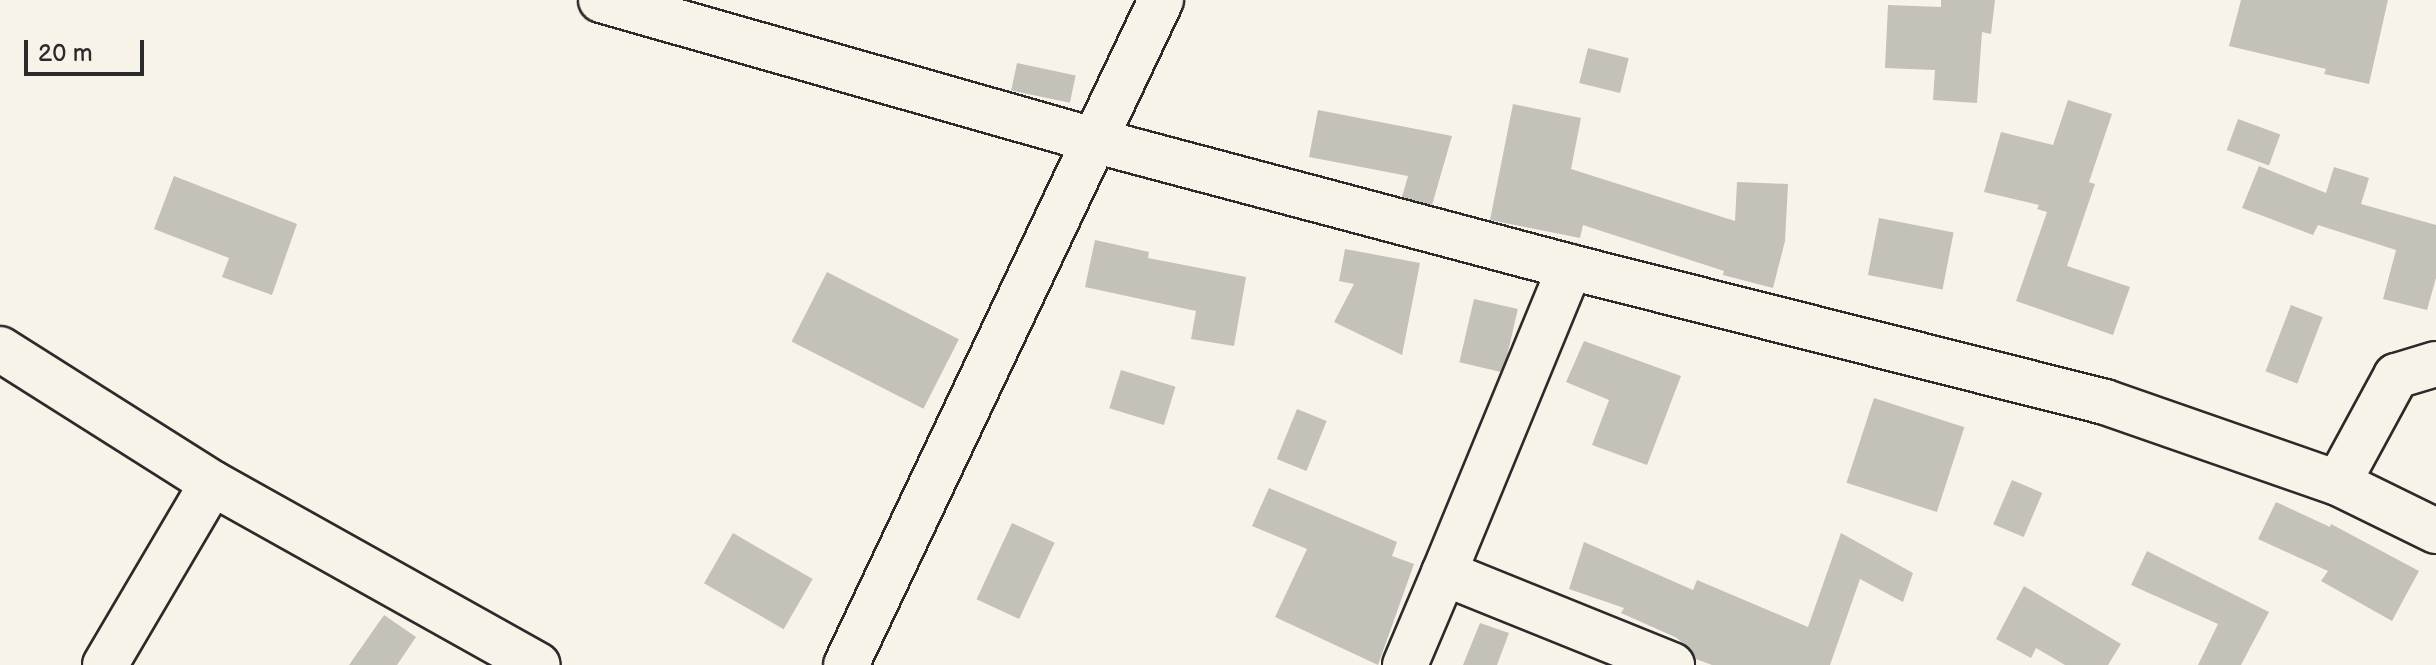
<!DOCTYPE html>
<style>
body{margin:0}
#map{position:relative;width:2436px;height:665px;overflow:hidden;background:#f7f3e8;font-family:"Balsamiq Sans",sans-serif}
div>[style]{position:absolute}
.building>*{inset:0;background:#c4c1b9;transform-origin:0 0}
.roads{filter:drop-shadow(2px 0 #2b2b2b) drop-shadow(-2px 0 #2b2b2b) drop-shadow(0 2px #2b2b2b) drop-shadow(0 -2px #2b2b2b)}
.minor>*{height:44px;margin:-22px;padding:0 22px;transform-origin:22px;border-radius:22px;background:#f7f3e8}
span{translate:-50% -50%;white-space:nowrap;text-align:center;line-height:1.15;-webkit-text-stroke:6px #f7f3e8;paint-order:stroke}
.scale{position:absolute;left:24px;top:40px;width:120px;height:36px;box-sizing:border-box;border:4px solid #2b2b2b;border-top:0;padding-left:10px;font-size:24px;line-height:28px;white-space:nowrap;color:#2b2b2b;-webkit-text-stroke:6px #f7f3e8;paint-order:stroke}
</style>
<div id="map">
<div class="building">
<i style="clip-path:polygon(1941px 0,1995px 0,1991px 34px,1982px 32px,1977px 103px,1933px 100px,1935px 70px,1885px 68px,1888px 5px,1941px 7px)"></i>
<i style="clip-path:polygon(2241px 0,2388px 0,2369px 84px,2324px 74px,2326px 69px,2229px 46px)"></i>
<i style="left:1588px;top:48px;width:42px;height:36px;rotate:14deg"></i>
<i style="left:1017px;top:63px;width:60px;height:28px;rotate:12deg"></i>
<i style="clip-path:polygon(2068px 100px,2112px 114px,2089px 182px,2095px 184px,2067px 266px,2130px 287px,2113px 335px,2016px 301px,2047px 212px,2037px 209px,2039px 205px,1984px 192px,2001px 132px,2053px 145px)"></i>
<i style="clip-path:polygon(1513px 104px,1581px 118px,1571px 169px,1735px 221px,1737px 182px,1788px 184px,1785px 241px,1773px 288px,1723px 275px,1724px 271px,1583px 225px,1580px 238px,1490px 220px)"></i>
<i style="clip-path:polygon(1318px 110px,1452px 136px,1432px 205px,1402px 197px,1408px 176px,1309px 157px)"></i>
<i style="left:2238px;top:119px;width:45px;height:33px;rotate:20deg"></i>
<i style="clip-path:polygon(2259px 166px,2326px 193px,2334px 167px,2369px 178px,2361px 204px,2436px 225px,2436px 278px,2427px 310px,2383px 299px,2396px 250px,2318px 225px,2313px 235px,2242px 208px)"></i>
<i style="clip-path:polygon(174px 176px,297px 224px,272px 295px,222px 277px,229px 258px,154px 229px)"></i>
<i style="left:1879px;top:218px;width:76px;height:58px;rotate:11deg"></i>
<i style="clip-path:polygon(1095px 240px,1149px 252px,1148px 258px,1246px 277px,1234px 346px,1191px 339px,1196px 311px,1085px 287px)"></i>
<i style="clip-path:polygon(1345px 249px,1420px 263px,1402px 355px,1334px 322px,1354px 284px,1339px 281px)"></i>
<i style="left:827px;top:272px;width:148px;height:78px;rotate:27deg"></i>
<i style="left:1474px;top:299px;width:45px;height:65px;rotate:13deg"></i>
<i style="left:2291px;top:305px;width:34px;height:71px;rotate:21deg"></i>
<i style="clip-path:polygon(1584px 341px,1681px 376px,1647px 465px,1592px 445px,1609px 400px,1566px 382px)"></i>
<i style="left:1121px;top:370px;width:57px;height:40px;rotate:17deg"></i>
<i style="left:1874px;top:398px;width:95px;height:89px;rotate:18deg"></i>
<i style="left:1297px;top:409px;width:32px;height:54px;rotate:22deg"></i>
<i style="left:2012px;top:480px;width:33px;height:48px;rotate:23deg"></i>
<i style="clip-path:polygon(1269px 488px,1397px 542px,1392px 556px,1414px 564px,1378px 665px,1275px 617px,1307px 549px,1252px 526px)"></i>
<i style="clip-path:polygon(2276px 502px,2330px 527px,2331px 524px,2419px 571px,2392px 621px,2321px 581px,2328px 571px,2258px 539px)"></i>
<i style="left:1012px;top:523px;width:47px;height:84px;rotate:25deg"></i>
<i style="left:733px;top:533px;width:92px;height:58px;rotate:30deg"></i>
<i style="clip-path:polygon(1841px 533px,1913px 573px,1903px 602px,1860px 579px,1830px 665px,1712px 665px,1696px 659px,1691px 649px,1675px 637px,1621px 613px,1624px 608px,1569px 589px,1584px 542px,1693px 590px,1697px 580px,1808px 627px)"></i>
<i style="clip-path:polygon(2147px 551px,2269px 612px,2241px 665px,2198px 665px,2218px 624px,2131px 585px)"></i>
<i style="clip-path:polygon(2024px 586px,2121px 644px,2108px 665px,2065px 665px,2036px 648px,2031px 658px,1996px 639px)"></i>
<i style="clip-path:polygon(384px 615px,416px 637px,397px 665px,349px 665px)"></i>
<i style="clip-path:polygon(1480px 623px,1509px 633px,1497px 665px,1463px 665px)"></i>
</div>
<div class="roads">
<div class="minor">
<i style="left:601px;top:0;width:512px;rotate:15.88deg"></i>
<i style="left:1093px;top:140px;width:494px;rotate:14.9deg"></i>
<i style="left:1570px;top:267px;width:552px;rotate:14.16deg"></i>
<i style="left:2105px;top:402px;width:247px;rotate:19.2deg"></i>
<i style="left:2338px;top:483px;width:109px;rotate:26.1deg"></i>
<i style="left:0;top:349px;width:251px;rotate:32.3deg"></i>
<i style="left:212px;top:483px;width:373px;rotate:29.2deg"></i>
<i style="left:2338px;top:483px;width:122px;rotate:-61.5deg"></i>
<i style="left:2396px;top:376px;width:42px;rotate:-16.7deg"></i>
<i style="left:1444px;top:573px;width:331px;rotate:-67.6deg"></i>
<i style="left:105px;top:665px;width:211px;rotate:-59.5deg"></i>
<i style="left:846px;top:665px;width:736px;rotate:-64.65deg"></i>
<i style="left:1405px;top:665px;width:100px;rotate:-67deg"></i>
<i style="left:1444px;top:573px;width:246px;rotate:22deg"></i>
</div>
</div>
<div class="scale">20 m</div>
</div>
